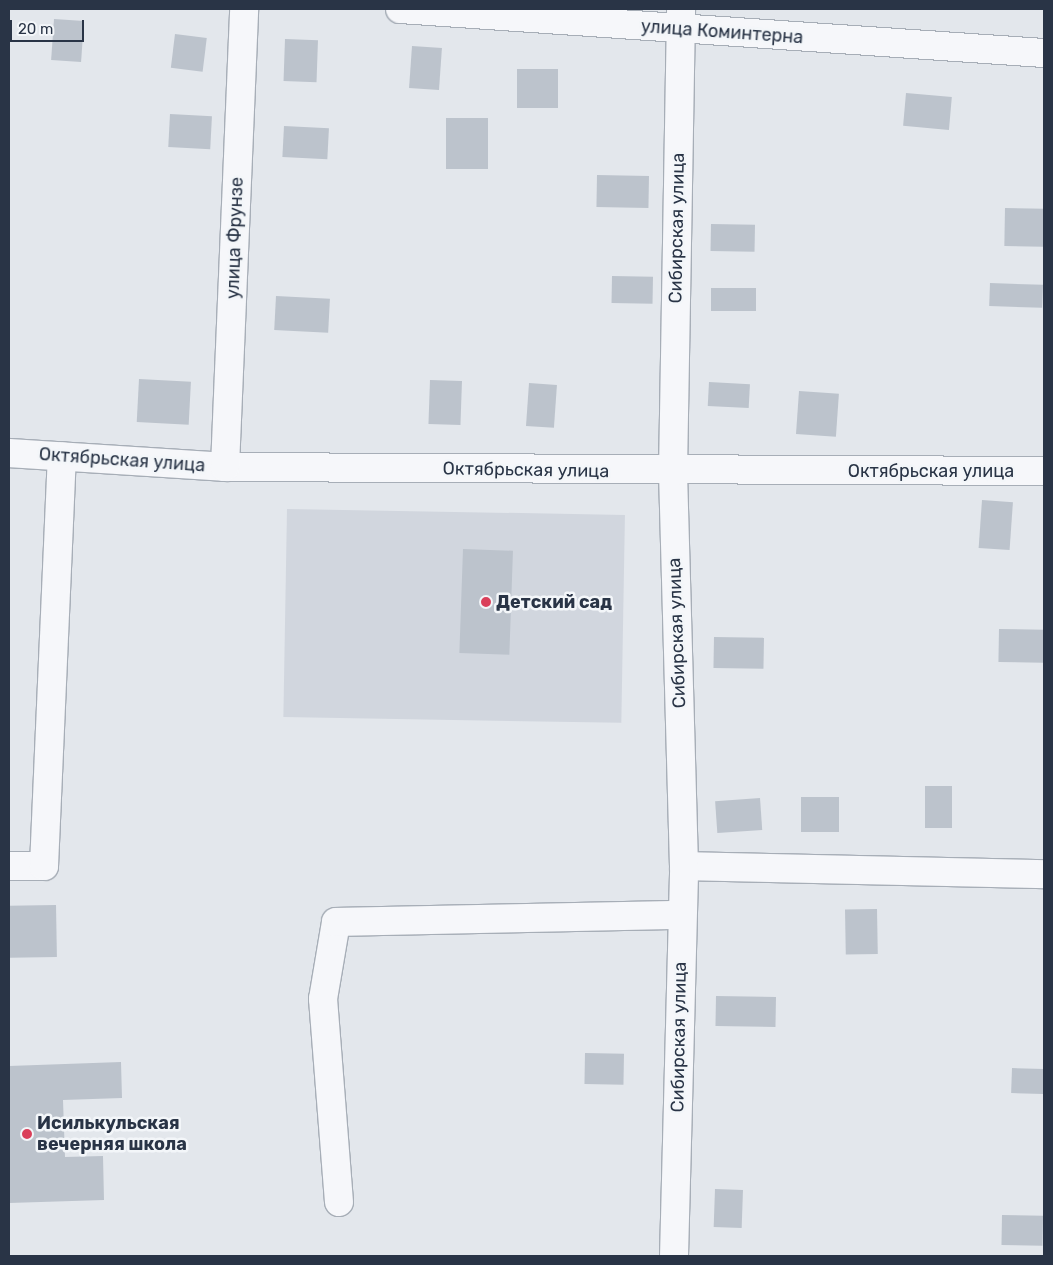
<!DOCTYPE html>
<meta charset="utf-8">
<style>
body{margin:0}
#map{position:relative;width:1053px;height:1265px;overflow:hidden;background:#e3e7ec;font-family:Rubik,sans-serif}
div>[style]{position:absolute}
.built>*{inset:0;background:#d1d6de;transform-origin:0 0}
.building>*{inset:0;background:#bcc3cc;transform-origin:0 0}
.roads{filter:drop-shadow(1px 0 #a7aeb7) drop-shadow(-1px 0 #a7aeb7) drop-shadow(0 1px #a7aeb7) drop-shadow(0 -1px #a7aeb7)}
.minor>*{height:28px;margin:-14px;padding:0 14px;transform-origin:14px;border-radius:14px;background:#f6f7fa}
.dots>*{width:14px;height:14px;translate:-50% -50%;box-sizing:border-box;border:2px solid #f3f6f9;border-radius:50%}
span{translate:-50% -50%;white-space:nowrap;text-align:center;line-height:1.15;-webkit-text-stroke:5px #f3f6f9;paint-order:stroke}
.street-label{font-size:18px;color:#293446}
.poi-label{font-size:18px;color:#293446;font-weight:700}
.left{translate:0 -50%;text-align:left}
.frame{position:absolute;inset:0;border:10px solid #293446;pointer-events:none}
.scale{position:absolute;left:10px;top:20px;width:74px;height:22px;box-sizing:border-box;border:2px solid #293446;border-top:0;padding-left:6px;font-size:15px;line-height:18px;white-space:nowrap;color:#293446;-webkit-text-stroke:4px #f3f6f9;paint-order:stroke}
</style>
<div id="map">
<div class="built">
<i style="left:287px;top:509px;width:338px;height:208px;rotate:1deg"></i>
</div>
<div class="building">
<i style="left:54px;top:19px;width:30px;height:41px;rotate:4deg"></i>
<i style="left:175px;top:34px;width:32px;height:34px;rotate:7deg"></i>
<i style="left:285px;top:39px;width:33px;height:42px;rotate:2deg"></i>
<i style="left:412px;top:46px;width:30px;height:42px;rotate:4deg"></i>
<i style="left:558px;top:69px;width:39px;height:41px;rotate:90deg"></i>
<i style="left:906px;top:93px;width:46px;height:33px;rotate:5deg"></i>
<i style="left:170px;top:114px;width:42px;height:33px;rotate:3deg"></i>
<i style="left:446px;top:118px;width:42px;height:51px"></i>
<i style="left:284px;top:126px;width:45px;height:31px;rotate:3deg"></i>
<i style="left:597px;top:175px;width:52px;height:32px;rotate:1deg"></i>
<i style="left:1005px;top:208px;width:39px;height:38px;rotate:1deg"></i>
<i style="left:711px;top:224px;width:44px;height:27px;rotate:1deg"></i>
<i style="left:612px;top:276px;width:41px;height:27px;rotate:1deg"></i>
<i style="left:990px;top:283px;width:53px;height:23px;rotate:2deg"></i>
<i style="left:711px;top:288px;width:45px;height:23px"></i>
<i style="left:276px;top:296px;width:54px;height:34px;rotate:3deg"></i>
<i style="left:139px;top:379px;width:52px;height:43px;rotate:3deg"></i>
<i style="left:430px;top:380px;width:32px;height:44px;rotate:2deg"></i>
<i style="left:709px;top:382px;width:41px;height:24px;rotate:3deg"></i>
<i style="left:529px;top:383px;width:28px;height:43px;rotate:4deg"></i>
<i style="left:799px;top:391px;width:40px;height:43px;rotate:4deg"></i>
<i style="left:982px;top:500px;width:31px;height:48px;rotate:4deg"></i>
<i style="left:463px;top:549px;width:50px;height:104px;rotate:2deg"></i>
<i style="left:999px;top:629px;width:45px;height:33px;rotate:1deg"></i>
<i style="left:714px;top:637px;width:50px;height:31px;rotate:1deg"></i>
<i style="left:925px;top:786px;width:27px;height:42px"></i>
<i style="left:839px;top:797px;width:35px;height:38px;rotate:90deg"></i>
<i style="left:760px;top:798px;width:32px;height:45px;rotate:86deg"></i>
<i style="left:56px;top:905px;width:52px;height:47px;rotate:89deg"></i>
<i style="left:877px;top:909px;width:45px;height:32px;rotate:89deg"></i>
<i style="left:716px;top:996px;width:60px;height:30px;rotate:1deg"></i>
<i style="left:585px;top:1053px;width:39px;height:31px;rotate:1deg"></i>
<i style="clip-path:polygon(121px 1062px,122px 1098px,63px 1100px,65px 1157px,103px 1156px,104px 1200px,9px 1203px,9px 1066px)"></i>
<i style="left:1012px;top:1068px;width:32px;height:25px;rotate:2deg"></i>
<i style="left:715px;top:1189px;width:28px;height:38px;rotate:2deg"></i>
<i style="left:1002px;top:1215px;width:41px;height:30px;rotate:1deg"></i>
</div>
<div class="roads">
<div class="minor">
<i style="left:400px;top:9px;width:646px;rotate:3.91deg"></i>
<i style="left:9px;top:453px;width:216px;rotate:3.7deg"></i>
<i style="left:225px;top:467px;width:819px;rotate:0.28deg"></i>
<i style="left:225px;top:467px;width:458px;rotate:-87.6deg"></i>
<i style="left:9px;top:866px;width:35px"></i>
<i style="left:44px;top:866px;width:410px;rotate:-87.5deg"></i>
<i style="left:684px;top:866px;width:360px;rotate:1.3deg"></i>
<i style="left:339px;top:1202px;width:204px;rotate:-94.5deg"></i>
<i style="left:323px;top:999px;width:78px;rotate:-80.4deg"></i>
<i style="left:336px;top:922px;width:346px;rotate:-1.2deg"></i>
<i style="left:674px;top:1256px;width:390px;rotate:-88.5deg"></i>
<i style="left:684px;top:866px;width:394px;rotate:-91.6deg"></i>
<i style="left:673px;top:472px;width:463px;rotate:-89deg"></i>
</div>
</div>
<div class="dots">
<i style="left:486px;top:602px;background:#da3f5a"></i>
<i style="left:27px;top:1134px;background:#da3f5a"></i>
</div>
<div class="street-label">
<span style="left:722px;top:32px;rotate:4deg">улица Коминтерна</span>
<span style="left:677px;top:228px;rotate:-89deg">Сибирская улица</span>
<span style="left:235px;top:238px;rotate:-88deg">улица Фрунзе</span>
<span style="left:122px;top:460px;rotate:4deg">Октябрьская улица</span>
<span style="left:526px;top:470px;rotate:1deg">Октябрьская улица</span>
<span style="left:931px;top:471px">Октябрьская улица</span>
<span style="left:677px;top:633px;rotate:-92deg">Сибирская улица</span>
<span style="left:679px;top:1037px;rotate:-89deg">Сибирская улица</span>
</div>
<div class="poi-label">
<span class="left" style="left:496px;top:602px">Детский сад</span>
<span class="left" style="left:37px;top:1134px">Исилькульская<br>вечерняя школа</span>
</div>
<div class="frame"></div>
<div class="scale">20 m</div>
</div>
